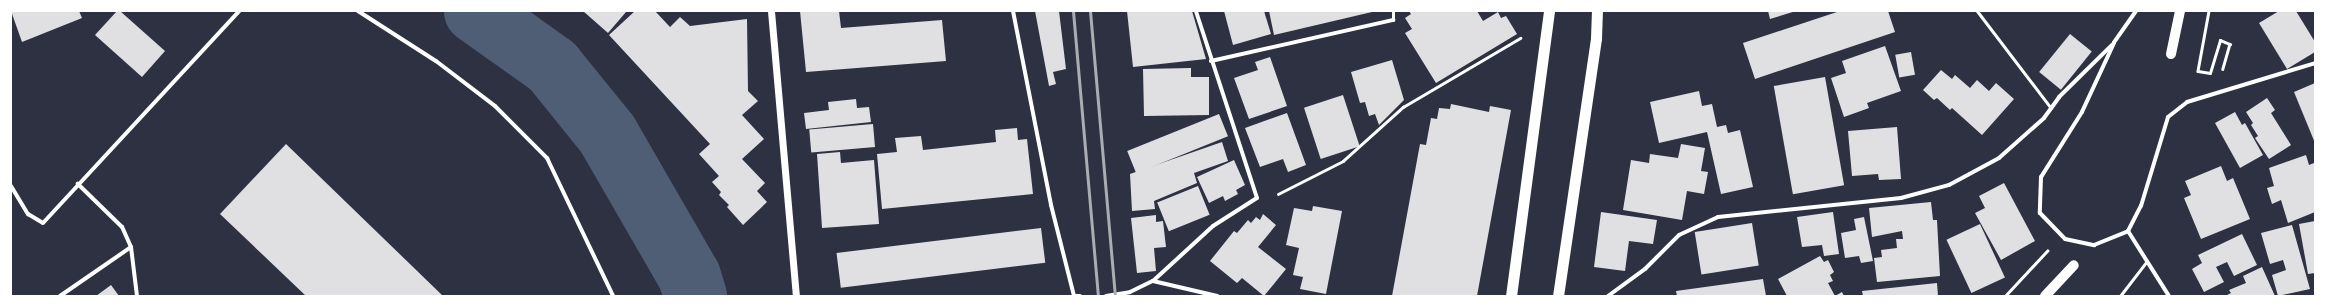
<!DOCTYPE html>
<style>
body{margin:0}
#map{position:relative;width:2326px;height:307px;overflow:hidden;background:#2d3142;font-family:"PT Sans Narrow",sans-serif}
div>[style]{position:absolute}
.river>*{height:63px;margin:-31.5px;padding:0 31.5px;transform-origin:31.5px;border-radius:31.5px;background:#4f5d75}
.building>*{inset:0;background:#e0e0e3;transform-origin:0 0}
.path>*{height:2.5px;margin:-1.25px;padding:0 1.25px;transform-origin:1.25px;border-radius:1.25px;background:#fff}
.service>*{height:3px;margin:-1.5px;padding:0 1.5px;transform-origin:1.5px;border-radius:1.5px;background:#fff}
.minor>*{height:4px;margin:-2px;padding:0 2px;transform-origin:2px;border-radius:2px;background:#fff}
.tertiary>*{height:7px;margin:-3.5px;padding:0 3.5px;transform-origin:3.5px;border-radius:3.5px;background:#fff}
.primary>*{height:10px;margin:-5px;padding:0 5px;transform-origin:5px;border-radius:5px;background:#fff}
.trunk>*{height:11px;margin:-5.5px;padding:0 5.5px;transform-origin:5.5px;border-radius:5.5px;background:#fff}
.rail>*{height:3px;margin:-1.5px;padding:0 1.5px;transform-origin:1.5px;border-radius:1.5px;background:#abadb3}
span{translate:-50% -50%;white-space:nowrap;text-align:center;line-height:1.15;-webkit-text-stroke:3px #fff;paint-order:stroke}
.frame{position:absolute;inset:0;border:12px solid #fff;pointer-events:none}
</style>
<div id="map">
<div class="river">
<i style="left:475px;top:11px;width:95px;rotate:35.5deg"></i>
<i style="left:552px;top:66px;width:87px;rotate:51deg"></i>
<i style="left:607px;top:134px;width:164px;rotate:60deg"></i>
<i style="left:689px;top:276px;width:21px;rotate:73deg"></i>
</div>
<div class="building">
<i style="clip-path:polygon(11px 11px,79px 11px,82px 18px,22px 42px)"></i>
<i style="clip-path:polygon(117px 11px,120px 11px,165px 51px,142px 77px,95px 35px)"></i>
<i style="clip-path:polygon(583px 11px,625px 11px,626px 12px,608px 33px)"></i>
<i style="clip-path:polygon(635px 11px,655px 11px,670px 27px,680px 17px,690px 26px,747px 19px,748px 91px,758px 101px,742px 115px,764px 139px,742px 159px,765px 183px,757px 191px,767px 202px,743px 225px,727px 207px,729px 205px,719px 195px,721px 192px,712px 182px,719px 176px,699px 154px,710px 144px,609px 35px)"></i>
<i style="clip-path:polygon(800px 11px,839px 11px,841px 28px,942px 20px,946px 61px,806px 72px)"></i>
<i style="clip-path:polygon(1035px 11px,1059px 11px,1066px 69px,1053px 72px,1056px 84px,1049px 86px)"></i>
<i style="clip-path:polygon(1127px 11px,1192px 11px,1206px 59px,1133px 67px)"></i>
<i style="clip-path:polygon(1224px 11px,1264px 11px,1271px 34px,1233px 45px)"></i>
<i style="clip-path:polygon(1269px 11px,1372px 11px,1372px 12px,1274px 35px)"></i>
<i style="clip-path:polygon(1409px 11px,1477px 11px,1483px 21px,1498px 12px,1501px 18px,1506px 16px,1517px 34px,1436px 83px,1405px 33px,1412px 29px,1405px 18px,1411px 14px)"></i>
<i style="clip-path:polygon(1768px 11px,1796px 11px,1770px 19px)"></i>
<i style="clip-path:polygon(1840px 11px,1888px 11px,1895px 32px,1755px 79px,1743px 43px)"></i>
<i style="clip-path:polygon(2279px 11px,2296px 11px,2315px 42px,2315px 52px,2287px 69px,2259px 23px)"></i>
<i style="left:2070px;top:34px;width:28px;height:49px;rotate:39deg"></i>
<i style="clip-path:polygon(1885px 46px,1901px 91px,1867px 103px,1869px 108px,1844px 117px,1831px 78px,1846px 73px,1842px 61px)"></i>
<i style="left:1911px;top:52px;width:23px;height:16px;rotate:80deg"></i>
<i style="clip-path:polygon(1270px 57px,1287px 106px,1249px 119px,1234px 78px,1258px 70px,1255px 62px)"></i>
<i style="clip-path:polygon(1392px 60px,1404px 100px,1379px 125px,1375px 114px,1369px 116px,1365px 102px,1360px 103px,1351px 72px)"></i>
<i style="clip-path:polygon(1191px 68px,1191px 77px,1209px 77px,1209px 115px,1144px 116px,1143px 69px)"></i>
<i style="clip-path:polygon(1941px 70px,1952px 79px,1955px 75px,1970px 88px,1977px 80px,1989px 91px,1996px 83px,2014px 99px,1982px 135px,1952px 108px,1950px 110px,1937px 98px,1934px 100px,1923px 90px)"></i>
<i style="left:1825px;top:77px;width:110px;height:52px;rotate:80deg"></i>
<i style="clip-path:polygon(2315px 83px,2315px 143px,2294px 92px)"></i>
<i style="clip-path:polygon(1699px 91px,1702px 106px,1712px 104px,1717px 127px,1726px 125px,1728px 133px,1740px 130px,1753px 187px,1721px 194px,1707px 132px,1659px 143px,1650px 102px)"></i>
<i style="left:1343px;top:95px;width:54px;height:41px;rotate:72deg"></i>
<i style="clip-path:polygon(2267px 98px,2275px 110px,2271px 113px,2291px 145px,2269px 159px,2255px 138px,2258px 136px,2251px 125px,2253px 123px,2246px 112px)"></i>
<i style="clip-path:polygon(856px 99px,857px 108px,869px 107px,871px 122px,806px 129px,804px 113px,829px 110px,828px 102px)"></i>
<i style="clip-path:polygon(1451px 104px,1489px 112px,1490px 106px,1511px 110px,1477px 296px,1392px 296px,1420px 144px,1426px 145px,1431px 118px,1437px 119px,1439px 108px,1450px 109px)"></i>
<i style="clip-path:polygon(2235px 112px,2242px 125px,2245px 123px,2263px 155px,2240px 168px,2215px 123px)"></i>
<i style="clip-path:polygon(1287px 113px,1306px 165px,1288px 172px,1283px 159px,1260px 167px,1245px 128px)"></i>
<i style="left:1219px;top:114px;width:24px;height:99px;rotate:68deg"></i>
<i style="left:873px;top:124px;width:23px;height:64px;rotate:85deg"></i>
<i style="clip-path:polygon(1897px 127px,1901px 179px,1879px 180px,1878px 174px,1852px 176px,1848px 131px)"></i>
<i style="clip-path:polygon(1017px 128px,1018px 140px,1027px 139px,1033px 194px,882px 209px,877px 154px,897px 152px,895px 138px,921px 136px,923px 150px,996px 142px,995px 130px)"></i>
<i style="clip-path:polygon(1222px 142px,1228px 161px,1194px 173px,1197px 183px,1154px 201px,1155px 209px,1132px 211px,1130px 174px)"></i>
<i style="clip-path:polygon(286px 144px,443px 296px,306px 296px,220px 214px)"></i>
<i style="clip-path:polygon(1681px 144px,1705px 148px,1701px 171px,1708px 172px,1704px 194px,1687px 191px,1682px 220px,1623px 210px,1631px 160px,1649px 163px,1650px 154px,1678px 158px)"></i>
<i style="clip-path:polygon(840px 152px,841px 163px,874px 160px,879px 224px,822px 228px,817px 154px)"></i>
<i style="clip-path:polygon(2306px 155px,2309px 165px,2314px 163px,2315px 167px,2315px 212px,2288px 223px,2281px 200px,2272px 204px,2267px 188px,2274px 186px,2269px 168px)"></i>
<i style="clip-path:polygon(1234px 160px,1245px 185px,1236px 190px,1238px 194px,1225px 201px,1223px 196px,1209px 203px,1197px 177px)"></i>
<i style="clip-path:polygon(2221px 166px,2227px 181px,2233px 178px,2250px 219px,2201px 239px,2184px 198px,2191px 195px,2185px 181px)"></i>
<i style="clip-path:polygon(2004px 183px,2035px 241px,2001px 260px,1975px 213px,1985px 208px,1979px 196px)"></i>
<i style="left:1198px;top:186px;width:31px;height:44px;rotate:68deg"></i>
<i style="clip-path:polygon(1931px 202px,1933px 220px,1937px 220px,1940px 276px,1877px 282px,1874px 258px,1882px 257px,1881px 250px,1897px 248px,1896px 239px,1903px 239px,1902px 231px,1872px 237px,1869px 208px)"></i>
<i style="clip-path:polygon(1313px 206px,1342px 211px,1326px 294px,1300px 289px,1303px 277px,1293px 275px,1299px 248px,1286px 245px,1294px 208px,1312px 211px)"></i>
<i style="clip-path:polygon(1601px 212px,1657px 220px,1653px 244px,1629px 241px,1625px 271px,1594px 267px)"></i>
<i style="clip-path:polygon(1833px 212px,1839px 254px,1824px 256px,1822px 245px,1802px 247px,1797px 217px)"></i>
<i style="clip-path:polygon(1263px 214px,1276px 225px,1258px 247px,1286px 269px,1264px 296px,1242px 278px,1237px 283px,1210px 261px,1234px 231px,1237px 233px,1248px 220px,1251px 223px,1256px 217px,1260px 220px)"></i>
<i style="clip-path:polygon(1156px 215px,1156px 222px,1163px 221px,1166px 247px,1154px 248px,1156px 271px,1137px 273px,1131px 218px)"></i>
<i style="clip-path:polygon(1864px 217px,1873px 261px,1861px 263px,1859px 256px,1845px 258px,1841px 233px,1856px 230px,1854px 219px)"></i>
<i style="clip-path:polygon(2315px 221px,2315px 273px,2308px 274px,2299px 224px)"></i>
<i style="left:1752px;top:223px;width:43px;height:58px;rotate:81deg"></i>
<i style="left:1980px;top:224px;width:59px;height:37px;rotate:65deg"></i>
<i style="clip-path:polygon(2292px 225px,2310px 289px,2278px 296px,2272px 275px,2286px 270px,2283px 260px,2270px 264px,2261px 233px)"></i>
<i style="left:1041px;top:228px;width:35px;height:206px;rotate:83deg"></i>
<i style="clip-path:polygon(2242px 234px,2257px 265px,2234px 276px,2227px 262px,2216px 267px,2224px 282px,2204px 292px,2192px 269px,2202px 263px,2198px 255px)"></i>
<i style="clip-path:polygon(1820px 256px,1824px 262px,1828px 260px,1834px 272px,1830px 275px,1833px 281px,1828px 283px,1835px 296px,1842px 292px,1844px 296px,1787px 296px,1778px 279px)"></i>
<i style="clip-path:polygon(2262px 267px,2275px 296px,2225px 296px,2231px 293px,2229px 290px,2246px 283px,2243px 276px)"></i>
<i style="clip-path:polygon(1763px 279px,1766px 296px,1677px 296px,1676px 291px)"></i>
<i style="clip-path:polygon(1937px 283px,1938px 296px,1863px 296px,1862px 291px)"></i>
<i style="clip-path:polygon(111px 285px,119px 296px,96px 296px)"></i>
</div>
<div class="path">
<i style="left:2209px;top:11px;width:61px;rotate:100.4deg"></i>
<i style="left:2198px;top:71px;width:12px;rotate:9deg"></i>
<i style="left:2210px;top:73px;width:34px;rotate:-73deg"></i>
<i style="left:2220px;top:40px;width:11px;rotate:22deg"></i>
<i style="left:2230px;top:44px;width:26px;rotate:106deg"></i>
<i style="left:1278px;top:194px;width:73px;rotate:-26.9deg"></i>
<i style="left:1343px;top:161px;width:81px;rotate:-42deg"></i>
<i style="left:1403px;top:107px;width:136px;rotate:-30.5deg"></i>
<i style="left:2005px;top:296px;width:62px;rotate:-47deg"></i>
</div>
<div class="service">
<i style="left:1977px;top:11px;width:122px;rotate:52.7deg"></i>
<i style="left:1393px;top:20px;width:9px;rotate:-90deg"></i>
<i style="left:2120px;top:296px;width:44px;rotate:-52.4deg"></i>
</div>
<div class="minor">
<i style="left:358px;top:11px;width:93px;rotate:32.7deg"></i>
<i style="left:436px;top:61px;width:74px;rotate:37.3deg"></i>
<i style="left:495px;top:106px;width:74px;rotate:45deg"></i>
<i style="left:547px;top:158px;width:153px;rotate:64.4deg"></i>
<i style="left:1013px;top:11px;width:198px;rotate:78.9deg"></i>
<i style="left:1051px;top:205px;width:94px;rotate:75.8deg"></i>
<i style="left:1074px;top:296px;width:6px"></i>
<i style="left:2136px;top:11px;width:39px;rotate:125deg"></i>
<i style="left:2114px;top:43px;width:76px;rotate:114.9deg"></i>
<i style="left:2082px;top:112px;width:77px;rotate:122.2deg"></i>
<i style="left:2041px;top:177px;width:36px;rotate:92deg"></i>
<i style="left:2040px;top:213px;width:36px;rotate:46deg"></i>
<i style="left:2065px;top:239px;width:30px;rotate:12deg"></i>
<i style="left:2094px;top:245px;width:37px;rotate:-22deg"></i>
<i style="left:2128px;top:231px;width:28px;rotate:-63deg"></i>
<i style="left:2141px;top:206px;width:93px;rotate:-73.1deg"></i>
<i style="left:2168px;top:117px;width:24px;rotate:-38deg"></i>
<i style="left:2187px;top:102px;width:134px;rotate:-16.9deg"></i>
<i style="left:1211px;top:61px;width:187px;rotate:-12.7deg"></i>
<i style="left:11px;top:186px;width:33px;rotate:59deg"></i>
<i style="left:28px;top:214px;width:17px;rotate:31deg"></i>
<i style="left:43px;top:223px;width:289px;rotate:-47.2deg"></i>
<i style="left:2128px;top:231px;width:77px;rotate:57.8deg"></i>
<i style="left:131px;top:247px;width:49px;rotate:83deg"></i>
<i style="left:1153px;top:281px;width:81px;rotate:-42.5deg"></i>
<i style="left:1213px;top:226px;width:52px;rotate:-32.5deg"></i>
<i style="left:1257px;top:198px;width:197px;rotate:-108.1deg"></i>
<i style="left:60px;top:296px;width:86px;rotate:-34.6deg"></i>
<i style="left:131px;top:247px;width:22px;rotate:-114deg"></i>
<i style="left:122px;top:227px;width:62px;rotate:-135.7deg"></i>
<i style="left:1106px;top:296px;width:24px;rotate:-9deg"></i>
<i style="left:1130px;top:292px;width:25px;rotate:-26deg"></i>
<i style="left:1153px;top:281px;width:66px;rotate:13.2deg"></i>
<i style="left:1608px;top:296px;width:46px;rotate:-36.1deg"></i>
<i style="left:1645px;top:269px;width:48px;rotate:-45deg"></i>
<i style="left:1679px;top:235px;width:43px;rotate:-24.8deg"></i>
<i style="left:1718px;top:217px;width:184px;rotate:-5.9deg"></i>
<i style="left:1901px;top:198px;width:50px;rotate:-15.2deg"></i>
<i style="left:1949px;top:185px;width:57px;rotate:-28.4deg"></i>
<i style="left:1999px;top:158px;width:60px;rotate:-41.6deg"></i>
<i style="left:2044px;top:118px;width:26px;rotate:-54deg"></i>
<i style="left:2059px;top:97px;width:74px;rotate:-44.5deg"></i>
</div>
<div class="tertiary">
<i style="left:771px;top:11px;width:286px;rotate:85deg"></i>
</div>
<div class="primary">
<i style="left:2171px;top:54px;width:44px;rotate:-78.2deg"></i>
<i style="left:2045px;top:296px;width:42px;rotate:-46.9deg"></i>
</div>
<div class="trunk">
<i style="left:1511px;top:296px;width:288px;rotate:-82.4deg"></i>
<i style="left:1558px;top:296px;width:261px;rotate:-81.6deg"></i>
<i style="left:1596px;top:38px;width:27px;rotate:-88deg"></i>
</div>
<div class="rail">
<i style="left:1073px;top:11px;width:286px;rotate:85deg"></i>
<i style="left:1090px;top:11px;width:286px;rotate:85deg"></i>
</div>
<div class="frame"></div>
</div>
